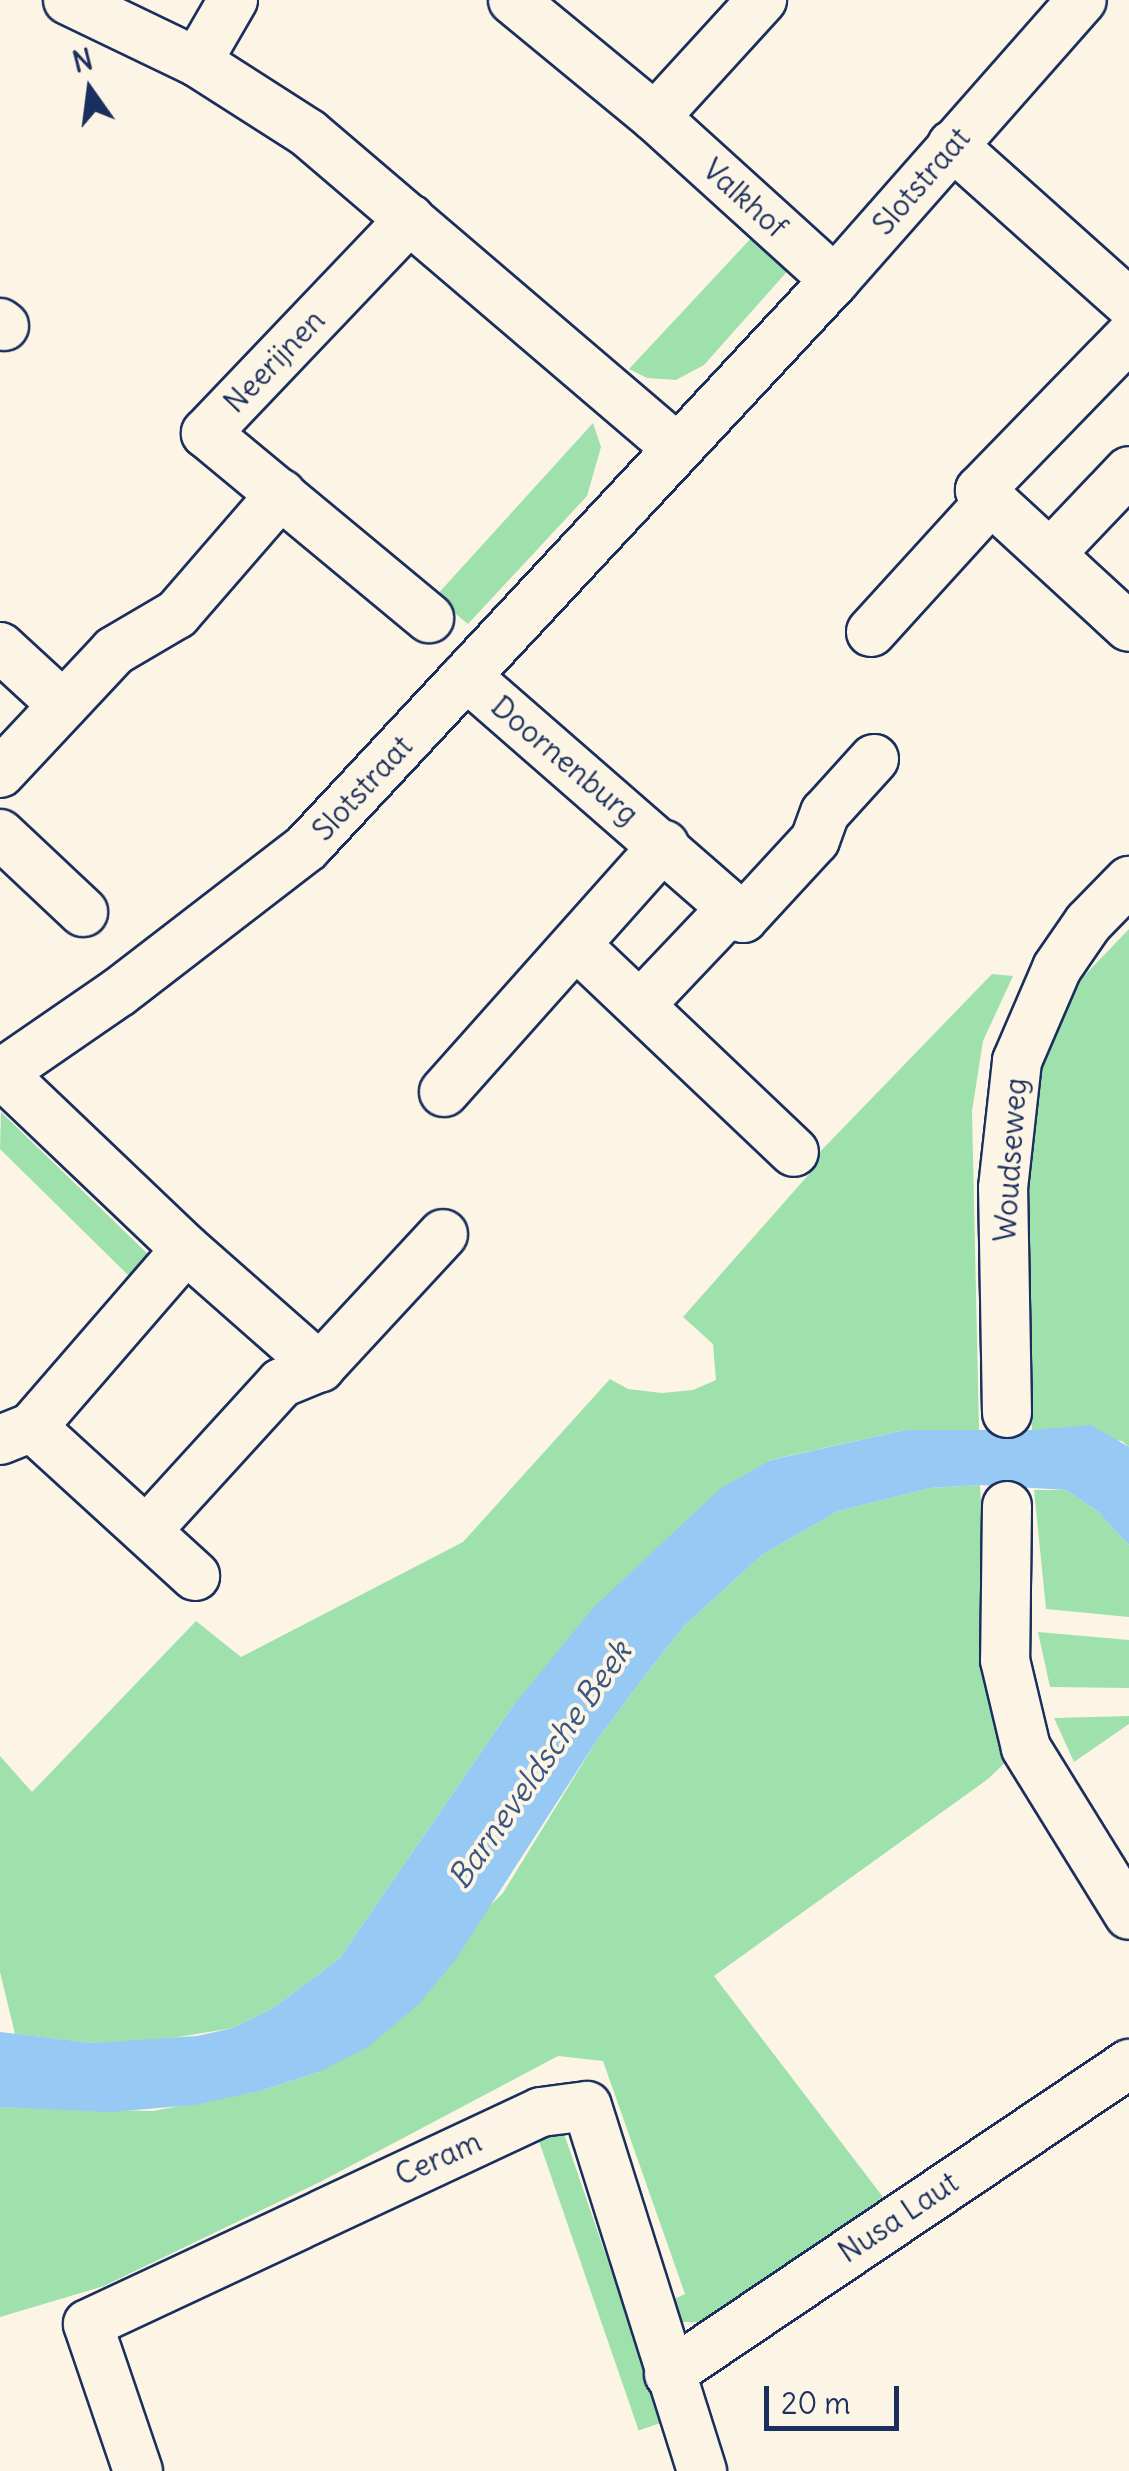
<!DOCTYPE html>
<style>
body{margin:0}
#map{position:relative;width:1129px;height:2471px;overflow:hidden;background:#fcf5e5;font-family:Delius,sans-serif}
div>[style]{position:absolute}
.green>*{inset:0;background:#9ee1ac;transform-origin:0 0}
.water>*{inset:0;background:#96c9f3}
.roads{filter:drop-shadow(2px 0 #1b2f5e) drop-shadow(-2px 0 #1b2f5e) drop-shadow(0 2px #1b2f5e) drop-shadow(0 -2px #1b2f5e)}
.minor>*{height:48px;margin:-24px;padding:0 24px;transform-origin:24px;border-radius:24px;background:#fcf5e5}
span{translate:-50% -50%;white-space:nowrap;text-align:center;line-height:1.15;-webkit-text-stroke:8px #fcf5e5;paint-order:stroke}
.street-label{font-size:30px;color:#1b2f5e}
.water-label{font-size:32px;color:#3a5683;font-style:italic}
.north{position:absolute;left:40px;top:40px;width:100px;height:100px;-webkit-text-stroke:8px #fcf5e5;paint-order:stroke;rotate:346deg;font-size:28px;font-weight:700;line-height:40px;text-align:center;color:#1b2f5e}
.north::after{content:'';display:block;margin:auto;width:35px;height:45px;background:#1b2f5e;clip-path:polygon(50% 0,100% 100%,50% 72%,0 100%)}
.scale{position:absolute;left:764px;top:2386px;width:135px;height:45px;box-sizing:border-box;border:5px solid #1b2f5e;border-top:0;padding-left:12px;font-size:30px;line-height:35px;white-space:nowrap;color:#1b2f5e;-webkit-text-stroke:8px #fcf5e5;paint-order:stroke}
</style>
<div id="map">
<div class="green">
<i style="clip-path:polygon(755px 234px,792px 266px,704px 365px,676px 380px,647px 378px,629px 369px)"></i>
<i style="clip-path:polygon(593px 423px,601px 447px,587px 496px,468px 624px,435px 597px)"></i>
<i style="clip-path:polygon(1129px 929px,1129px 1447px,1122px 1441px,1032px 1430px,1026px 1293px,1025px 1126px,1036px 1063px,1083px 977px)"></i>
<i style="clip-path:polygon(992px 974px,1013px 976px,983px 1041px,972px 1111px,979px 1430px,905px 1430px,770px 1460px,513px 1706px,339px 1959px,273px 2008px,233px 2028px,148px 2042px,94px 2043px,15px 2034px,0 1972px,0 1756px,32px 1792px,196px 1621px,241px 1657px,463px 1542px,610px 1379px,628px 1389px,662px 1393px,693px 1390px,716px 1380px,713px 1344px,683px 1317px,810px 1173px,813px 1159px)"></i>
<i style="clip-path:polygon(1px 1112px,150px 1256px,130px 1277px,0 1149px)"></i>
<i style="clip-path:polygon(980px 1485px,992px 1706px,1009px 1759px,988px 1779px,714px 1976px,883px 2197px,711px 2322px,682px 2322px,667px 2302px,685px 2294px,603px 2061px,558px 2056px,320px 2182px,104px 2286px,0 2317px,0 2107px,153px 2111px,260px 2091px,319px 2072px,503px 1893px,597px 1740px,646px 1674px,685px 1625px,762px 1555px,838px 1511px,930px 1488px)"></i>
<i style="clip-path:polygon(1034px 1490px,1066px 1490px,1097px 1511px,1129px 1545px,1129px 1617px,1046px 1609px)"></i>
<i style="clip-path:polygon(1038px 1632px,1129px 1640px,1129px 1688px,1050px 1687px)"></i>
<i style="clip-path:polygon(1129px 1716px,1129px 1724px,1074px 1762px,1054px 1718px)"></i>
<i style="left:562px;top:2128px;width:311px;height:26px;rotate:71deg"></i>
</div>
<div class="water">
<i style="clip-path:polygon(1091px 1425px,1129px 1447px,1129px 1545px,1097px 1511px,1066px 1490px,980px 1485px,930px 1488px,838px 1511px,762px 1555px,685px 1625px,646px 1674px,597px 1740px,456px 1959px,418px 2005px,368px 2047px,319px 2072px,260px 2091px,194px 2105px,111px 2112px,0 2107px,0 2032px,94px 2043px,197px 2036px,233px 2028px,273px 2008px,339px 1959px,513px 1706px,593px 1608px,721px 1488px,771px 1460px,905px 1430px,1032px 1430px)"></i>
</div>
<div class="roads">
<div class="minor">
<i style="left:68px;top:0;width:143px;rotate:25.7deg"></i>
<i style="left:197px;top:62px;width:132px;rotate:32.6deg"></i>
<i style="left:308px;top:133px;width:485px;rotate:40.5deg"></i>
<i style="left:513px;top:0;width:184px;rotate:39.5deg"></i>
<i style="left:655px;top:117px;width:243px;rotate:42.2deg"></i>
<i style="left:197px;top:62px;width:72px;rotate:-59.9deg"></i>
<i style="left:655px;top:117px;width:159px;rotate:-47.6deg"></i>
<i style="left:952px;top:145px;width:237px;rotate:41.8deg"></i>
<i style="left:410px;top:219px;width:296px;rotate:133.6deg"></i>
<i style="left:206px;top:433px;width:290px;rotate:39.7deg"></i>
<i style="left:0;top:323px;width:5px;rotate:37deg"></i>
<i style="left:1129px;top:337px;width:214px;rotate:134.2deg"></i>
<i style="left:980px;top:490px;width:202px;rotate:42.6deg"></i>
<i style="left:1051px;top:553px;width:113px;rotate:-46.4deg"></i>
<i style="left:871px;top:632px;width:180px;rotate:-47.7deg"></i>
<i style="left:0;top:647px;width:86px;rotate:42.6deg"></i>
<i style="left:466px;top:676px;width:368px;rotate:41.1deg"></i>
<i style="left:743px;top:918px;width:106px;rotate:-47.3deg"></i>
<i style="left:815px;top:840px;width:29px;rotate:-70deg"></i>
<i style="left:825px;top:813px;width:73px;rotate:-47.8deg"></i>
<i style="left:0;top:773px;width:167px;rotate:-46.9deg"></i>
<i style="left:114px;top:651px;width:73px;rotate:-30.4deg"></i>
<i style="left:177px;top:614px;width:159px;rotate:-49.1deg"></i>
<i style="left:0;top:834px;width:114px;rotate:43.2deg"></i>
<i style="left:577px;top:946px;width:299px;rotate:43.5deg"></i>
<i style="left:640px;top:1005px;width:134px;rotate:-46.5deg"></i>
<i style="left:1px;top:1073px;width:255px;rotate:43.6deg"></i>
<i style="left:186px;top:1249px;width:179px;rotate:41.4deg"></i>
<i style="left:0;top:1074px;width:145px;rotate:-34.6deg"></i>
<i style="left:119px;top:992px;width:237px;rotate:-37.6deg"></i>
<i style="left:307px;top:847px;width:775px;rotate:-47.04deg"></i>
<i style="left:835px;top:280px;width:373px;rotate:-48.6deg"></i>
<i style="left:444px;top:1092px;width:331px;rotate:-48.3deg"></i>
<i style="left:1007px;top:1413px;width:225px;rotate:-91deg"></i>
<i style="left:1003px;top:1188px;width:128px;rotate:-83.7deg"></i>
<i style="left:1017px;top:1061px;width:101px;rotate:-66.7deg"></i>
<i style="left:1057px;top:968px;width:55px;rotate:-55.4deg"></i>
<i style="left:1088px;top:923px;width:59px;rotate:-45.7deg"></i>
<i style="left:32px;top:1427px;width:221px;rotate:42.4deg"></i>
<i style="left:0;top:1440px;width:35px;rotate:-22deg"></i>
<i style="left:32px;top:1427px;width:235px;rotate:-49.1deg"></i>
<i style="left:1007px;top:1506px;width:154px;rotate:90.7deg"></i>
<i style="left:1005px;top:1660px;width:90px;rotate:76.6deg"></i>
<i style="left:1026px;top:1748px;width:196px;rotate:58.3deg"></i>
<i style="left:147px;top:1530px;width:199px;rotate:-47.6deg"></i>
<i style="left:281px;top:1383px;width:42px;rotate:-22.3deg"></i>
<i style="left:320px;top:1367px;width:181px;rotate:-47.2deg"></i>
<i style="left:669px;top:2374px;width:555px;rotate:-33.98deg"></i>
<i style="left:138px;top:2471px;width:155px;rotate:-108.8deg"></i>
<i style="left:88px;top:2324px;width:500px;rotate:-25.08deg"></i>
<i style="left:541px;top:2112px;width:46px;rotate:-7.4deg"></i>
<i style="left:587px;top:2106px;width:383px;rotate:72.5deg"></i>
</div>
</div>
<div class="street-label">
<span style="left:921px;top:181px;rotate:-49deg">Slotstraat</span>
<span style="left:745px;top:198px;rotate:42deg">Valkhof</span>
<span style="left:274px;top:361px;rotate:-46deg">Neerijnen</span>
<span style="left:565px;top:760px;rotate:40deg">Doornenburg</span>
<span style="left:362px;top:788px;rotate:-47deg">Slotstraat</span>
<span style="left:1010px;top:1160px;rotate:-86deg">Woudseweg</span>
<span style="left:438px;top:2158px;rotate:-24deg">Ceram</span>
<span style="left:898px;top:2217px;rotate:-34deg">Nusa Laut</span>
</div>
<div class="water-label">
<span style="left:540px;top:1765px;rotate:-55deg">Barneveldsche Beek</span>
</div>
<div class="north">N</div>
<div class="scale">20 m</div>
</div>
